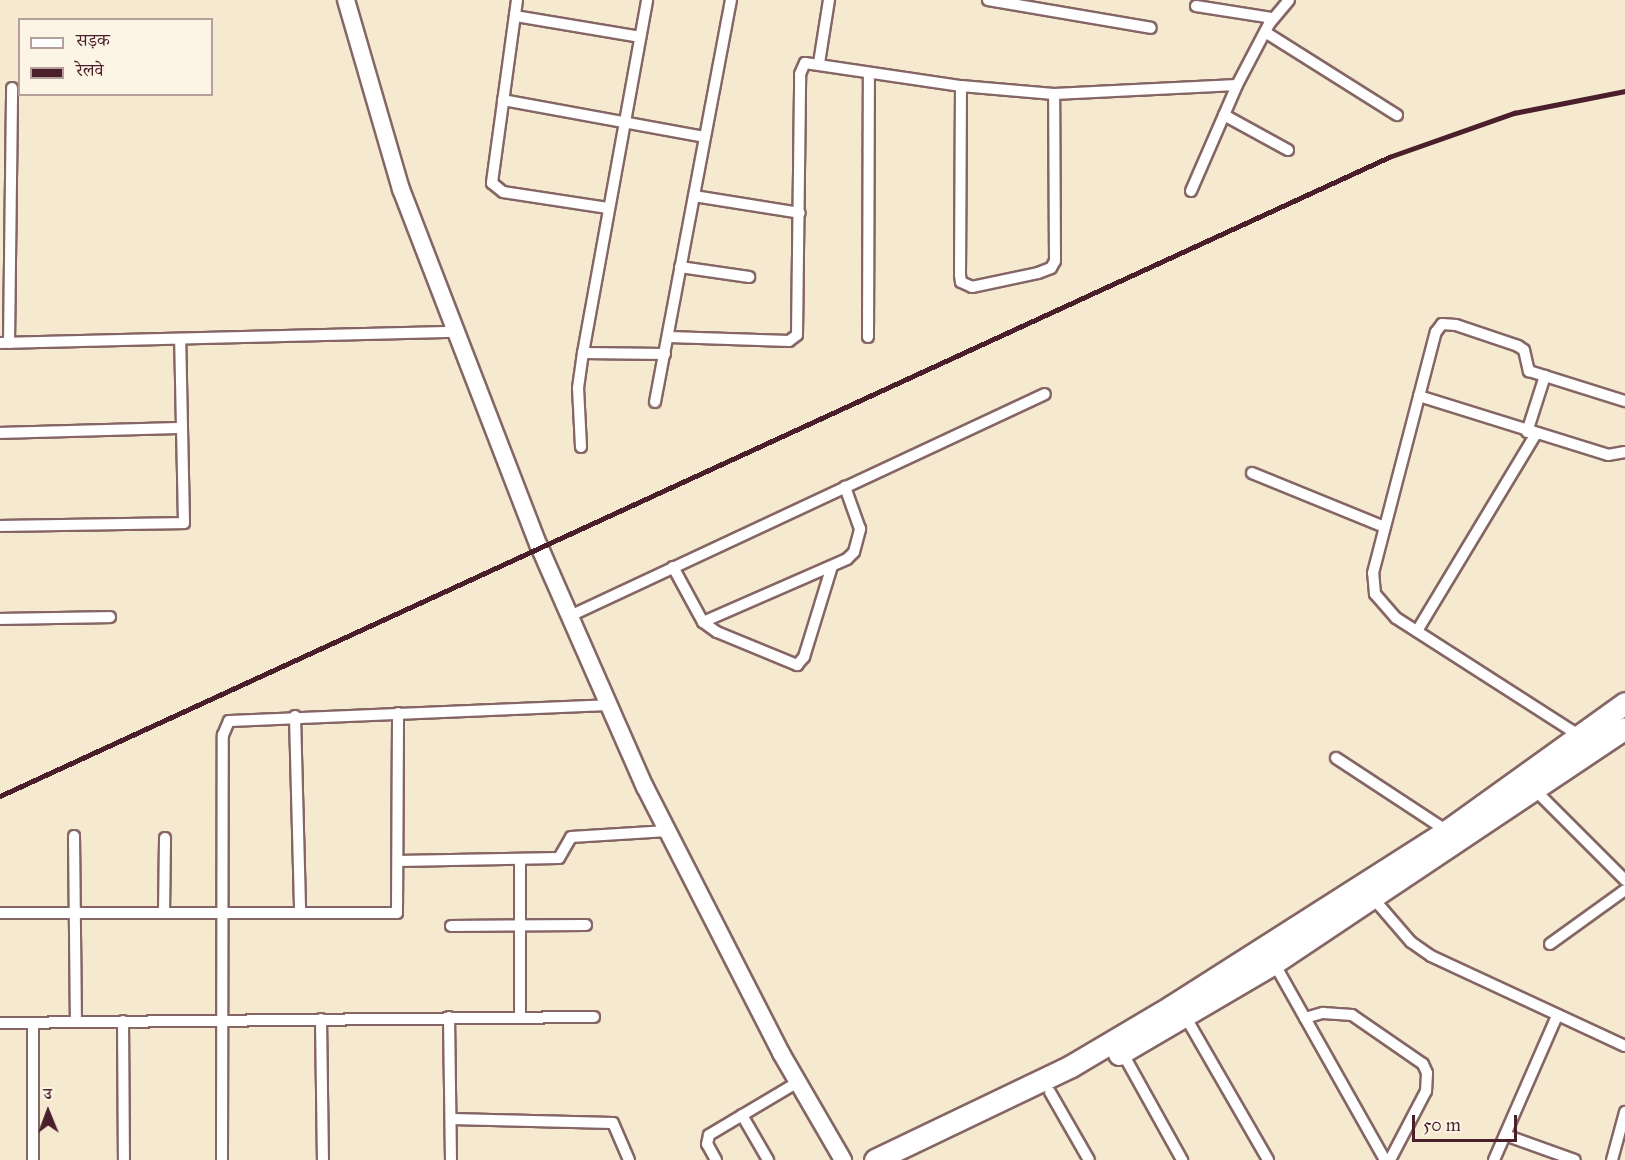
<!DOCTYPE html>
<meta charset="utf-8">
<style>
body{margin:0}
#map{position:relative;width:1625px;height:1160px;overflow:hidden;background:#f5e9d0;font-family:"IM FELL Great Primer","Noto Serif Devanagari",serif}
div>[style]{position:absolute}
.roads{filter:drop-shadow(2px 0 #866665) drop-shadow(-2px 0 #866665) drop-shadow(0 2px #866665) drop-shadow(0 -2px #866665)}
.street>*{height:10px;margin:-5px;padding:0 5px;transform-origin:5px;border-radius:5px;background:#fff}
.secondary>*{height:16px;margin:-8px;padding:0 8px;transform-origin:8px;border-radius:8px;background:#fff}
.highway>*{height:21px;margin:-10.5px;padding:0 10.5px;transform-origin:10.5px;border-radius:10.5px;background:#fff}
.rail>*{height:4.5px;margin:-2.25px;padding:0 2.25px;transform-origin:2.25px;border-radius:2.25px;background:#4a1f2b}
span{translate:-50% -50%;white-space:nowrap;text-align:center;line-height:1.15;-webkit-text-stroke:4.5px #fcf5e5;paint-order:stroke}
.legend{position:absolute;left:18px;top:18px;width:195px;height:78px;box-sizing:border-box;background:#fcf5e5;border:2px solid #b59f9b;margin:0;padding:8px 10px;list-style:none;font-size:18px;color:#4a1f2b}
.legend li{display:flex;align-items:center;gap:12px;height:30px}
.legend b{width:30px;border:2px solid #b59f9b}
.north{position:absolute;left:18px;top:1082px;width:60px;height:60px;-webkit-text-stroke:4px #fcf5e5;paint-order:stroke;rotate:359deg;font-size:16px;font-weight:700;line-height:24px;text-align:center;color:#4a1f2b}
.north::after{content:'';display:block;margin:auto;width:21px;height:27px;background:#4a1f2b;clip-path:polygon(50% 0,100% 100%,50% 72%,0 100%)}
.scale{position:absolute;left:1412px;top:1115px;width:105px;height:27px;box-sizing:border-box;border:3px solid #4a1f2b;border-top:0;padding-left:8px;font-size:18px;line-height:21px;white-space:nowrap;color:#4a1f2b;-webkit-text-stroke:4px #fcf5e5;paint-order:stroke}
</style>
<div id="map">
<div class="roads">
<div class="street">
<i style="left:517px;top:0;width:185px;rotate:97.8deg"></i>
<i style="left:492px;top:183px;width:14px;rotate:39deg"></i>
<i style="left:503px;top:192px;width:106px;rotate:8.7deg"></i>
<i style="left:988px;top:0;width:165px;rotate:9.7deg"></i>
<i style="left:1196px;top:6px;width:78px;rotate:8.9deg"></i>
<i style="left:515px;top:16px;width:127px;rotate:9.5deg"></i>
<i style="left:1265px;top:32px;width:156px;rotate:32.2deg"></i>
<i style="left:819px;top:63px;width:64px;rotate:-81deg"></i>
<i style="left:961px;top:86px;width:189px;rotate:90.3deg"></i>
<i style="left:960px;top:275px;width:7px;rotate:82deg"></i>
<i style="left:961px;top:282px;width:12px;rotate:24deg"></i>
<i style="left:972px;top:287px;width:67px;rotate:-12deg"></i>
<i style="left:1038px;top:273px;width:14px;rotate:-21deg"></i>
<i style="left:1051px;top:268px;width:8px;rotate:-60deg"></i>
<i style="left:1055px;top:261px;width:167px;rotate:-90.3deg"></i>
<i style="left:503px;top:100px;width:205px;rotate:10.4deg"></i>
<i style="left:1224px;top:115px;width:73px;rotate:28.7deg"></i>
<i style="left:1191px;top:191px;width:116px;rotate:-66.5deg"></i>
<i style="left:1237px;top:85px;width:69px;rotate:-62.3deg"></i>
<i style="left:1269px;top:24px;width:31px;rotate:-50deg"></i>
<i style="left:694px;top:196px;width:107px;rotate:9.1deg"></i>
<i style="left:680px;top:267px;width:70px;rotate:8.2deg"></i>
<i style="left:669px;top:337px;width:120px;rotate:1.9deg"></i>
<i style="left:789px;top:341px;width:10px;rotate:-37deg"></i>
<i style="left:797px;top:335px;width:261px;rotate:-89.3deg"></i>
<i style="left:800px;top:74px;width:12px;rotate:-66deg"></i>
<i style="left:805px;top:63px;width:158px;rotate:8.4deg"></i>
<i style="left:961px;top:86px;width:93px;rotate:4.9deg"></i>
<i style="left:1054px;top:94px;width:183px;rotate:-2.8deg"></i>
<i style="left:868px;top:337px;width:264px;rotate:-89.8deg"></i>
<i style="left:0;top:343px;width:456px;rotate:-1.4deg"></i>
<i style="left:9px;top:343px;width:255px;rotate:-89.3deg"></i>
<i style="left:583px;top:353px;width:82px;rotate:0.7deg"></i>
<i style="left:1419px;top:396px;width:198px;rotate:17.3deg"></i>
<i style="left:1608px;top:455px;width:17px;rotate:-10deg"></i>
<i style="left:655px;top:402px;width:409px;rotate:-79.3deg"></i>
<i style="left:1527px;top:432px;width:59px;rotate:-72.2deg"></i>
<i style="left:0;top:433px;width:182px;rotate:-1.6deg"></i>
<i style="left:581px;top:447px;width:59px;rotate:-92.9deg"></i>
<i style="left:578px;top:388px;width:35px;rotate:-82deg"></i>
<i style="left:583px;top:353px;width:359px;rotate:-79.7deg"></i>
<i style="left:1252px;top:473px;width:143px;rotate:22.2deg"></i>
<i style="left:0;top:526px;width:184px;rotate:-0.9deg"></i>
<i style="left:184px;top:523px;width:184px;rotate:-91.2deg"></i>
<i style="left:673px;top:567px;width:63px;rotate:61.4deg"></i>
<i style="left:703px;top:622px;width:157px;rotate:-23.6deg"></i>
<i style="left:847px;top:559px;width:10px;rotate:-45deg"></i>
<i style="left:854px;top:552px;width:24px;rotate:-75deg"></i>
<i style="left:860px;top:529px;width:45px;rotate:-109.7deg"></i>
<i style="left:570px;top:616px;width:524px;rotate:-25.05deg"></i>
<i style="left:0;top:619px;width:110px;rotate:-1deg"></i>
<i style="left:703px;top:622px;width:17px;rotate:36deg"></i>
<i style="left:717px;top:632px;width:87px;rotate:22.4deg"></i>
<i style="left:797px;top:665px;width:11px;rotate:-49deg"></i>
<i style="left:804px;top:657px;width:95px;rotate:-72.9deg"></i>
<i style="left:1417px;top:631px;width:230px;rotate:-58.9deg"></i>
<i style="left:295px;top:716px;width:196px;rotate:88.5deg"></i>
<i style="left:1580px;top:736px;width:219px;rotate:-147.3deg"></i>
<i style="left:1396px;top:618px;width:32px;rotate:-131deg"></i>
<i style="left:1375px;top:594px;width:21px;rotate:-95deg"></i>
<i style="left:1373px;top:573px;width:249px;rotate:-75.4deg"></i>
<i style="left:1436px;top:332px;width:10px;rotate:-53deg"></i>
<i style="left:1442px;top:324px;width:14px;rotate:4deg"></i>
<i style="left:1456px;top:325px;width:65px;rotate:18.7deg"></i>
<i style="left:1518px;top:346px;width:7px;rotate:34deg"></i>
<i style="left:1524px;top:350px;width:22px;rotate:77deg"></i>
<i style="left:1529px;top:371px;width:101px;rotate:17.4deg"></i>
<i style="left:1336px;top:758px;width:133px;rotate:33.3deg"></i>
<i style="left:1534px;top:789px;width:129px;rotate:45deg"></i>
<i style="left:74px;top:836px;width:186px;rotate:89.4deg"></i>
<i style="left:520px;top:859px;width:159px;rotate:90deg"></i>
<i style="left:398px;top:861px;width:161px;rotate:-1.1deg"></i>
<i style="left:559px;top:858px;width:24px;rotate:-60deg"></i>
<i style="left:571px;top:837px;width:97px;rotate:-3.5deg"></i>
<i style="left:1373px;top:898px;width:58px;rotate:49.2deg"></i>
<i style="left:1411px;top:942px;width:24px;rotate:35deg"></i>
<i style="left:1431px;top:956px;width:214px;rotate:24.9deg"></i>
<i style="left:164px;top:912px;width:74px;rotate:-89.2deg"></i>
<i style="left:0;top:913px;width:397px"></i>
<i style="left:397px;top:913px;width:200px;rotate:-89.7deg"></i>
<i style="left:451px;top:926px;width:135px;rotate:-0.4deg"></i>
<i style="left:1550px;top:944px;width:92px;rotate:-35.8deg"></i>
<i style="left:1274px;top:963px;width:226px;rotate:60.6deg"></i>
<i style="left:1185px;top:1016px;width:166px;rotate:60deg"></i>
<i style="left:449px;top:1017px;width:143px;rotate:89.2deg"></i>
<i style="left:1305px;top:1018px;width:19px;rotate:-16deg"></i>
<i style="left:1323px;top:1013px;width:29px;rotate:4deg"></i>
<i style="left:1352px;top:1015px;width:86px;rotate:34.6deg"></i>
<i style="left:1423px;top:1064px;width:10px;rotate:66deg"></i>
<i style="left:1427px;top:1073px;width:18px;rotate:93deg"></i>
<i style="left:1426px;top:1091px;width:78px;rotate:117.6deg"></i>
<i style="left:321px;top:1019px;width:141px;rotate:89.2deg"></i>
<i style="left:123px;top:1021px;width:139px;rotate:89.6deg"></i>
<i style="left:0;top:1023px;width:594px;rotate:-0.58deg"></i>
<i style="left:1122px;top:1052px;width:124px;rotate:60.9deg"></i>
<i style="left:1050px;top:1092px;width:78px;rotate:60.2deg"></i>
<i style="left:742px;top:1115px;width:52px;rotate:60deg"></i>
<i style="left:451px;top:1119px;width:162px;rotate:1.4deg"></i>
<i style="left:613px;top:1123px;width:40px;rotate:66.6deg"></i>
<i style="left:1505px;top:1135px;width:74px;rotate:19.7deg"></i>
<i style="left:33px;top:1160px;width:137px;rotate:-90deg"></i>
<i style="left:222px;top:1160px;width:425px;rotate:-89.9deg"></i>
<i style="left:223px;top:735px;width:15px;rotate:-67deg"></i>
<i style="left:229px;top:721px;width:380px;rotate:-2.4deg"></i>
<i style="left:716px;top:1160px;width:18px;rotate:-119deg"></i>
<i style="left:707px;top:1144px;width:9px;rotate:-77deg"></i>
<i style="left:709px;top:1135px;width:104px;rotate:-30.8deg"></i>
<i style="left:1494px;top:1160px;width:157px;rotate:-66.4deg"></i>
<i style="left:1612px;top:1160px;width:50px;rotate:-74.8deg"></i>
</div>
<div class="secondary">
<i style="left:346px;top:0;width:197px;rotate:73.8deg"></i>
<i style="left:401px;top:189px;width:383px;rotate:68.9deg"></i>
<i style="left:539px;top:546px;width:263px;rotate:66.3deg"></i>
<i style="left:645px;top:787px;width:299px;rotate:62.9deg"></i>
<i style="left:781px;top:1053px;width:124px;rotate:59.9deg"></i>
</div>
<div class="highway">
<i style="left:1119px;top:1054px;width:180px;rotate:-30.4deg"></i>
<i style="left:1274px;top:963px;width:422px;rotate:-33.8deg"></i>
<i style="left:875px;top:1160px;width:217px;rotate:-25.6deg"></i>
<i style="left:1071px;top:1066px;width:117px;rotate:-30.7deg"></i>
<i style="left:1172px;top:1006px;width:326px;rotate:-32.5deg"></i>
<i style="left:1447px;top:831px;width:219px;rotate:-35.7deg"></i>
</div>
</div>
<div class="rail">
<i style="left:0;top:796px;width:1529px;rotate:-24.7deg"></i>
<i style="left:1389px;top:157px;width:133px;rotate:-19.4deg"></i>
<i style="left:1514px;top:113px;width:113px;rotate:-11.2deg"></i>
</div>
<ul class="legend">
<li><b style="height:8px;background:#fff"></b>सड़क</li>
<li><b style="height:8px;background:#4a1f2b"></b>रेलवे</li>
</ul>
<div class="north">उ</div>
<div class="scale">50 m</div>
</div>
